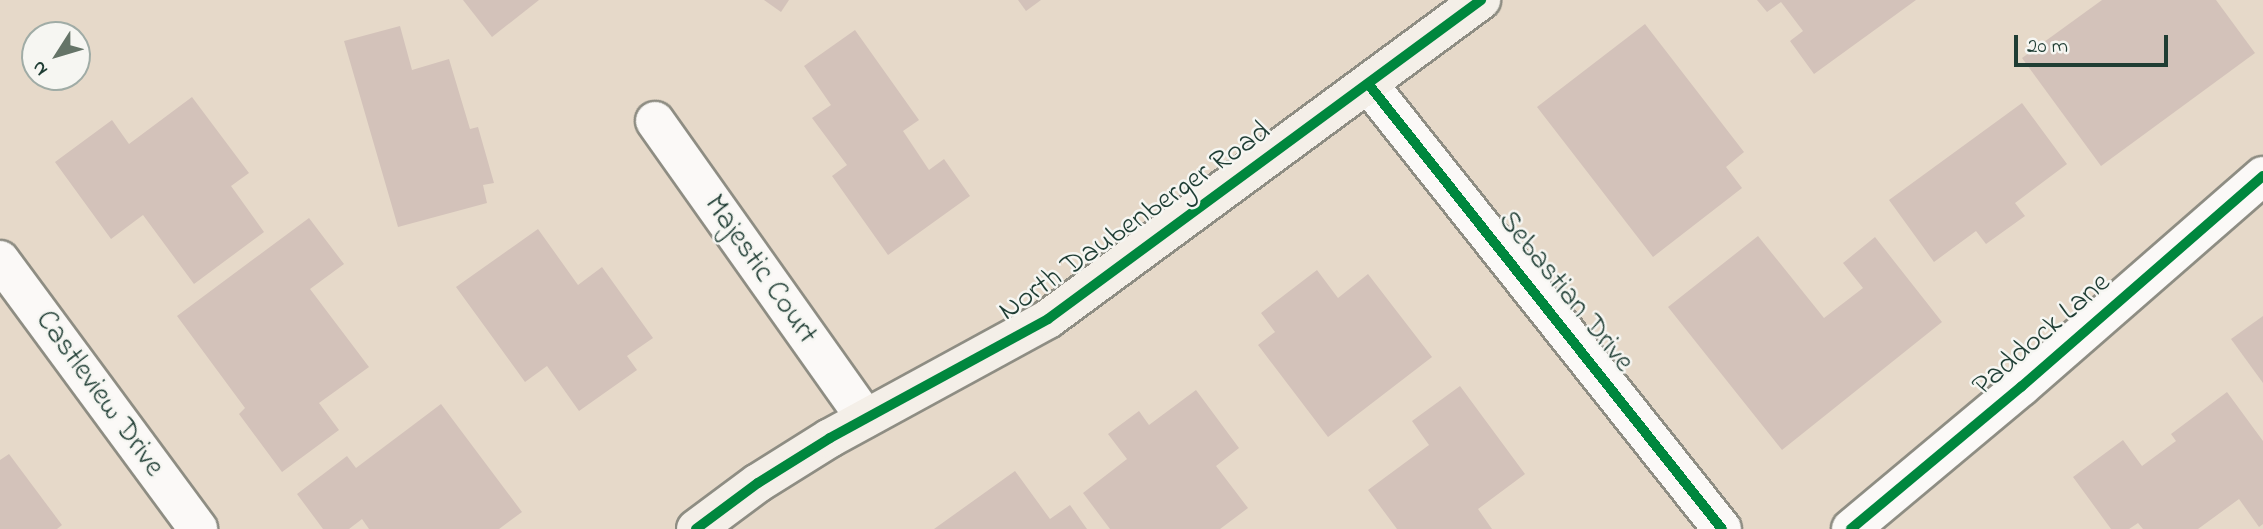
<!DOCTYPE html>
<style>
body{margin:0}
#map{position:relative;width:2263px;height:529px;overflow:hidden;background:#e6d9c9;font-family:"Indie Flower",sans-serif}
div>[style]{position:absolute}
.building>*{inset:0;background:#d3c2ba}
.roads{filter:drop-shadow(2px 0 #8e8d83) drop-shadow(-2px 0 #8e8d83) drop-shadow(0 2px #8e8d83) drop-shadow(0 -2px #8e8d83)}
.street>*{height:38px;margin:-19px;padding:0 19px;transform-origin:19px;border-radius:19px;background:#fbf9f7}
.secondary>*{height:38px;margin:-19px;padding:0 19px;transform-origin:19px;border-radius:19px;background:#f4efe8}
.cycleway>*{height:10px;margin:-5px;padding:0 5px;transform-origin:5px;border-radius:5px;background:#00873e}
span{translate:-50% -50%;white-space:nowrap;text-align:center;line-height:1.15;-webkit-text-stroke:5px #f6f6f2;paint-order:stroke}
.street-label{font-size:30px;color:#1f3d34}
.north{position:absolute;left:21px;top:21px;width:70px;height:70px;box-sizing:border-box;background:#f6f6f2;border:2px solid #a0aca6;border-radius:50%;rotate:233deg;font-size:19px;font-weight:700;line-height:28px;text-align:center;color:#1f3d34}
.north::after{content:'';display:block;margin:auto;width:24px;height:32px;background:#657468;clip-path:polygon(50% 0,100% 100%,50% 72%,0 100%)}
.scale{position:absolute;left:2014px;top:35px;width:154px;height:32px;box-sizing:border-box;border:4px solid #1f3d34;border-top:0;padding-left:9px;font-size:21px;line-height:24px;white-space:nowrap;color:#1f3d34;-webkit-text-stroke:5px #f6f6f2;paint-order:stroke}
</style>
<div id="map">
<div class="building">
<i style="clip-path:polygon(463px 0,539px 0,492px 37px)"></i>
<i style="clip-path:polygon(764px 0,789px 0,781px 12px)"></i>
<i style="clip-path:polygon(1018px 0,1041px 0,1026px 11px)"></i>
<i style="clip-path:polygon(1757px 0,1916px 0,1814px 74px,1790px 41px,1803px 31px,1781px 2px,1767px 12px)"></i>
<i style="clip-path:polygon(2102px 0,2216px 0,2255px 53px,2101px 166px,2022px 58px)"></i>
<i style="clip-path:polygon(1645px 24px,1744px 152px,1726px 167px,1742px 188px,1653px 257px,1537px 107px)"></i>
<i style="clip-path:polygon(400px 26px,412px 70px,449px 59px,470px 129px,478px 127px,494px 183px,483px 185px,487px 203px,398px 227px,344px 41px)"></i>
<i style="clip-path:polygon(855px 30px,919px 120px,903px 131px,929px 170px,944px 159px,970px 196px,888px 255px,832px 176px,847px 165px,812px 118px,831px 105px,804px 66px)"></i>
<i style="clip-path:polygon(192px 97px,249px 173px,231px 186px,264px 232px,194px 284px,143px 215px,111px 239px,55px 162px,112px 120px,129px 144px)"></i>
<i style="clip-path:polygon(2022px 103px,2067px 164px,2015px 203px,2025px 216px,1986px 244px,1976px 231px,1934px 262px,1889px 200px)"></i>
<i style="clip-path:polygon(309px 218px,344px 264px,310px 289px,369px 367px,319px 403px,339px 430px,282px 472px,239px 414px,245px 408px,177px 316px)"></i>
<i style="clip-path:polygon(538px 229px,578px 285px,602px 267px,653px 338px,627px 356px,637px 370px,579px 411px,547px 366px,525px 382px,456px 287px)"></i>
<i style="clip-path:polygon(1758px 236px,1824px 318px,1863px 288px,1843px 263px,1875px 237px,1942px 322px,1782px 450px,1668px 307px)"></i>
<i style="clip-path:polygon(1317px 270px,1338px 298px,1368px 274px,1432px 357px,1328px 437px,1258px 345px,1275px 332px,1261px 313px)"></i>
<i style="clip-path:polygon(2263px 316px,2263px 383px,2231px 339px)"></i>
<i style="clip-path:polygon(1460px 386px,1525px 474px,1478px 509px,1492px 529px,1397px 529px,1368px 490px,1429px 445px,1412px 421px)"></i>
<i style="clip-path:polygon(1196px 390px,1239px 448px,1216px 466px,1248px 508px,1220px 529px,1110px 529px,1083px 493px,1127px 459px,1108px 434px,1139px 411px,1149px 425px)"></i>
<i style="clip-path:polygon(2227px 392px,2263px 441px,2263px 524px,2259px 527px,2239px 499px,2198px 529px,2143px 529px,2138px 523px,2129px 529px,2111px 529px,2073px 477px,2123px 440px,2142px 466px,2176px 441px,2171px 434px)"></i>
<i style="clip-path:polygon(441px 404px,522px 512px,499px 529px,369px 529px,362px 519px,349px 529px,323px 529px,297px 494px,347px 456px,356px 468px)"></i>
<i style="clip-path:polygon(9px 454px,62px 525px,57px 529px,0 529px,0 460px)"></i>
<i style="clip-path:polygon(1015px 471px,1050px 519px,1070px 505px,1087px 529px,934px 529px)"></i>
</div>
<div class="roads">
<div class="street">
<i style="left:1369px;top:85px;width:567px;rotate:51.51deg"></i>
<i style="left:655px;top:121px;width:364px;rotate:54.7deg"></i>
<i style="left:0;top:260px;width:334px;rotate:53.6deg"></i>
<i style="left:1851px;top:529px;width:222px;rotate:-39.9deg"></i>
<i style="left:2021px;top:387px;width:321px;rotate:-41.1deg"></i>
</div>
<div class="secondary">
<i style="left:696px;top:529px;width:77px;rotate:-36.6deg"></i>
<i style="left:758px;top:483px;width:85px;rotate:-32deg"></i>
<i style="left:830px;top:438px;width:248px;rotate:-28.6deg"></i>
<i style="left:1048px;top:319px;width:538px;rotate:-36.38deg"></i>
</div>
</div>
<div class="cycleway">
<i style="left:1369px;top:85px;width:567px;rotate:51.51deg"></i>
<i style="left:696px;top:529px;width:77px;rotate:-36.6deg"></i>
<i style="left:758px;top:483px;width:85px;rotate:-32deg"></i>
<i style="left:830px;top:438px;width:248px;rotate:-28.6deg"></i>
<i style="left:1048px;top:319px;width:538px;rotate:-36.38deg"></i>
<i style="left:1851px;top:529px;width:222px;rotate:-39.9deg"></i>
<i style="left:2021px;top:387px;width:321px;rotate:-41.1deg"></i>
</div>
<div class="street-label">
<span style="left:1135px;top:222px;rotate:-35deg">North Daubenberger Road</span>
<span style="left:760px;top:270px;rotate:55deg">Majestic Court</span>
<span style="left:1565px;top:292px;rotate:51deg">Sebastian Drive</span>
<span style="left:2042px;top:335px;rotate:-41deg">Paddock Lane</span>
<span style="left:99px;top:394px;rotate:54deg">Castleview Drive</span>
</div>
<div class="north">N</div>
<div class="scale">20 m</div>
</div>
